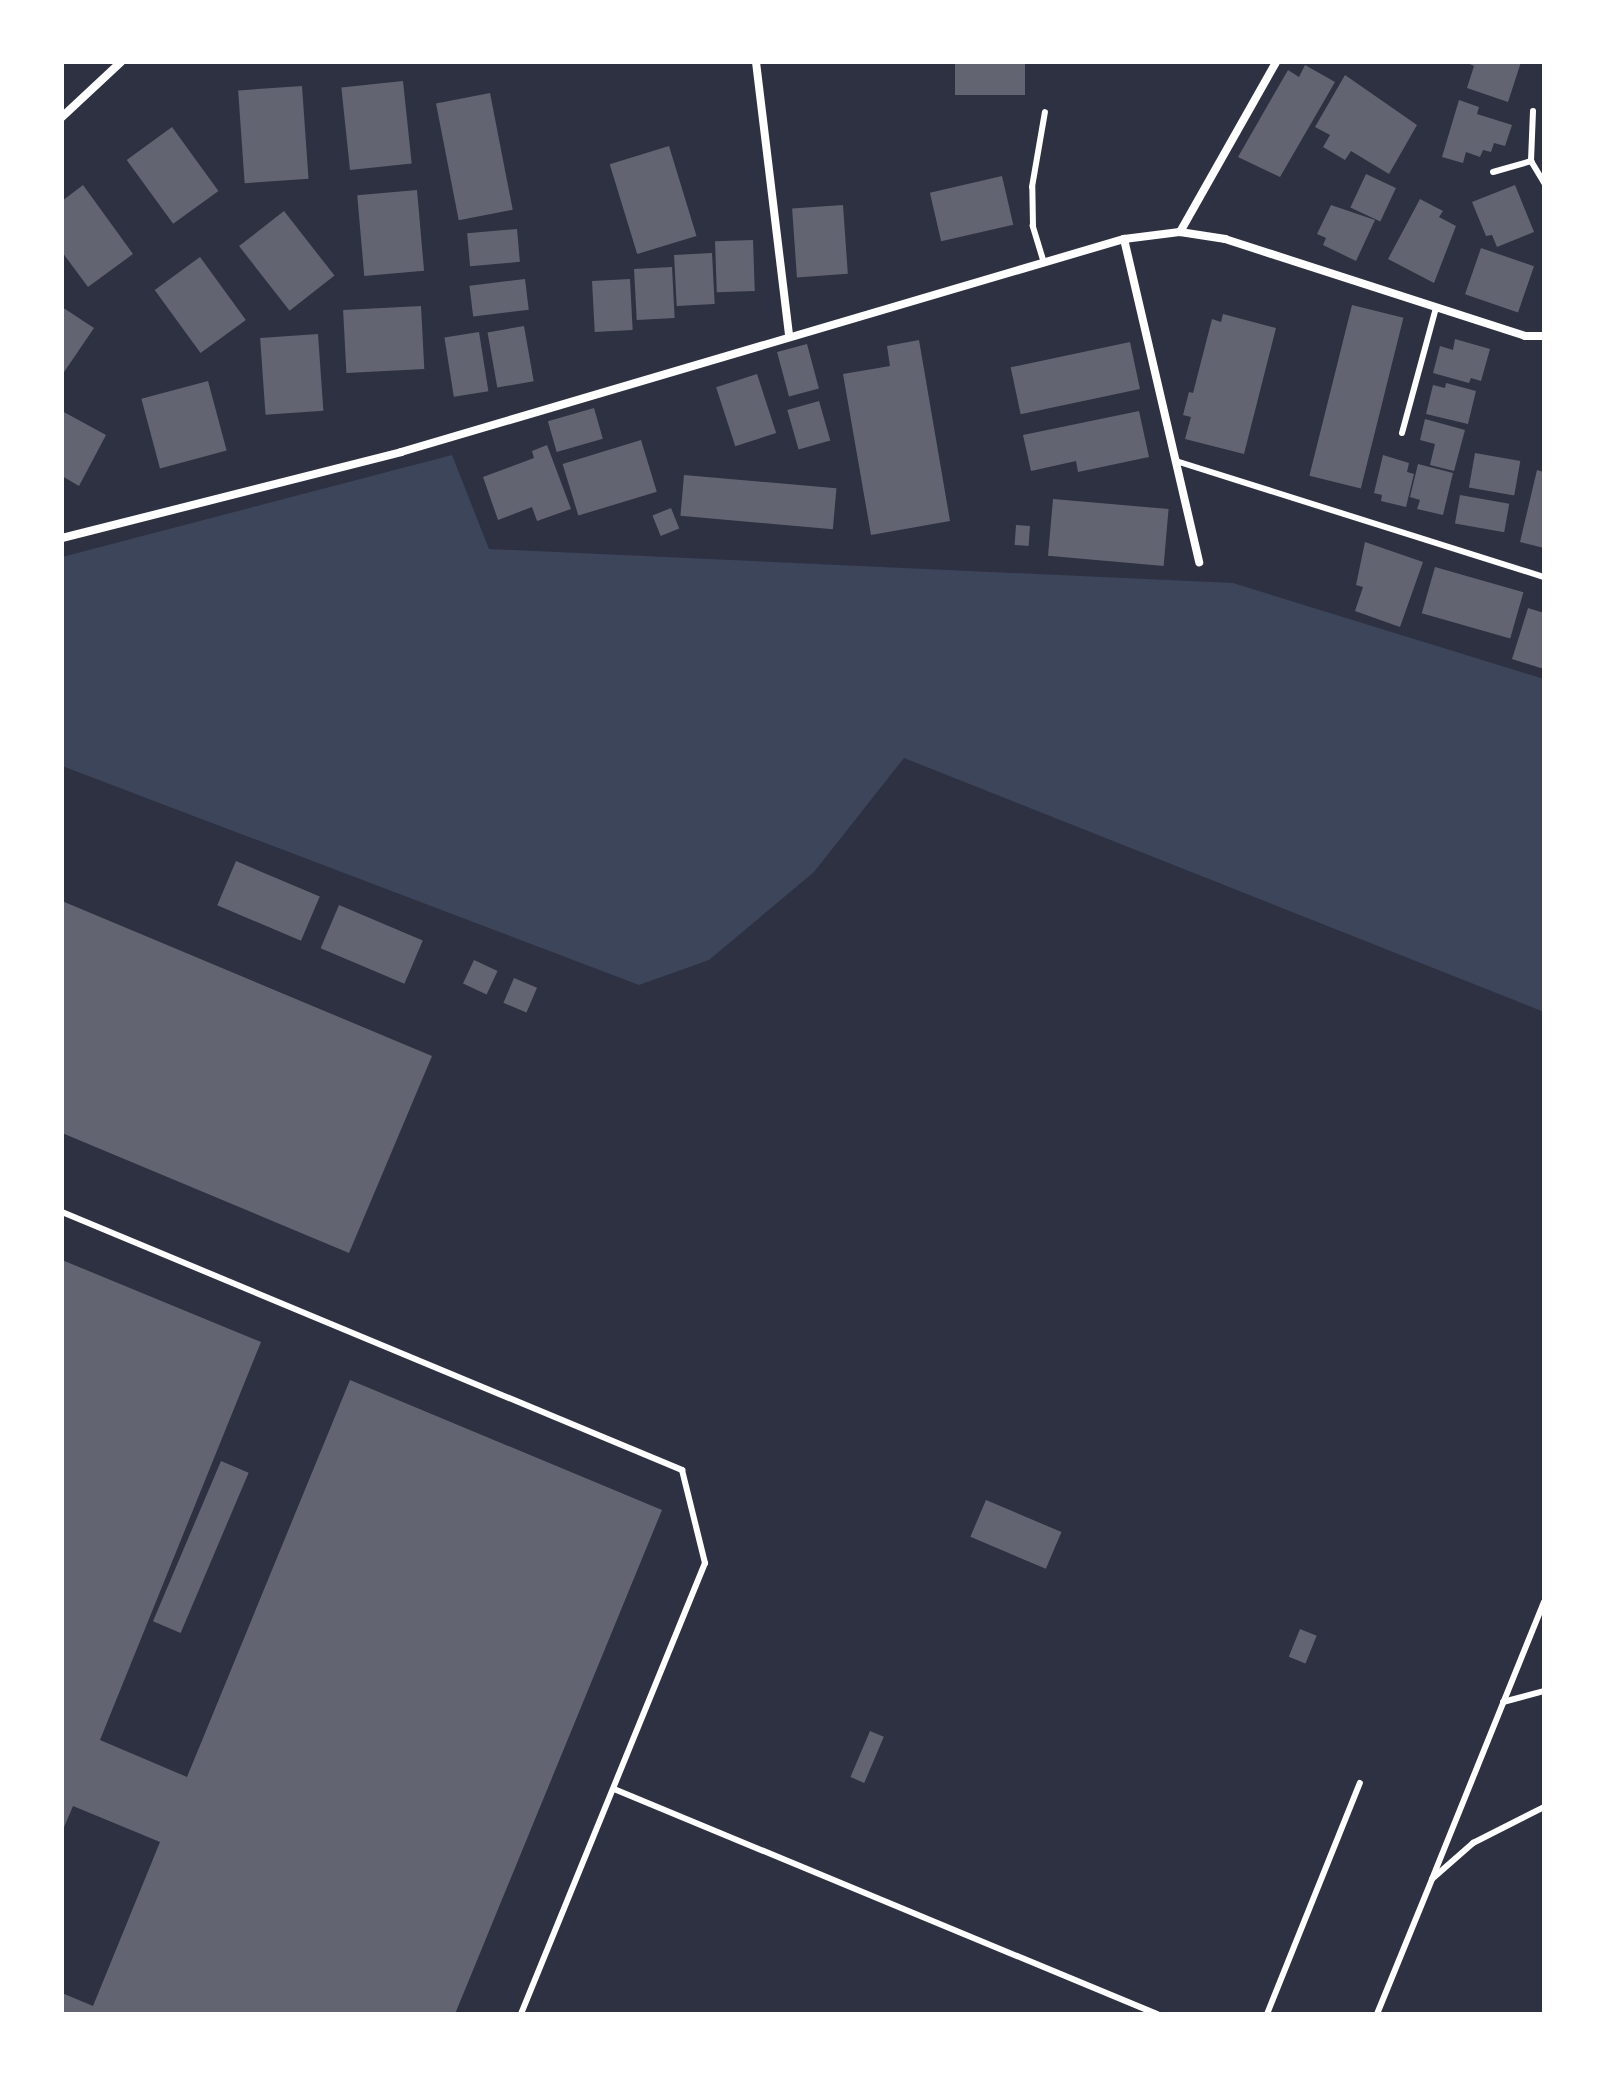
<!DOCTYPE html>
<style>
body{margin:0}
#map{position:relative;width:1606px;height:2076px;overflow:hidden;background:#2d3142;font-family:Quicksand,sans-serif}
div>[style]{position:absolute}
.green>*{inset:0;background:#3c4559}
.building>*{inset:0;background:#626471;transform-origin:0 0}
.service>*{height:6px;margin:-3px;padding:0 3px;transform-origin:3px;border-radius:3px;background:#fff}
.minor>*{height:8px;margin:-4px;padding:0 4px;transform-origin:4px;border-radius:4px;background:#fff}
span{translate:-50% -50%;white-space:nowrap;text-align:center;line-height:1.15;-webkit-text-stroke:8px #fff;paint-order:stroke}
.frame{position:absolute;inset:0;border:64px solid #fff;pointer-events:none}
</style>
<div id="map">
<div class="green">
<i style="clip-path:polygon(452px 455px,489px 549px,1233px 583px,1544px 679px,1544px 1012px,904px 758px,814px 872px,709px 960px,639px 985px,62px 766px,62px 557px)"></i>
</div>
<div class="building">
<i style="left:955px;top:62px;width:70px;height:33px"></i>
<i style="clip-path:polygon(1521px 62px,1508px 102px,1467px 88px,1474px 66px,1465px 62px)"></i>
<i style="clip-path:polygon(1305px 65px,1335px 82px,1280px 177px,1238px 157px,1288px 70px,1299px 77px)"></i>
<i style="clip-path:polygon(1345px 75px,1417px 125px,1389px 174px,1351px 151px,1345px 160px,1323px 147px,1330px 135px,1315px 127px)"></i>
<i style="left:403px;top:81px;width:83px;height:62px;rotate:84deg"></i>
<i style="left:302px;top:86px;width:93px;height:64px;rotate:86deg"></i>
<i style="left:490px;top:93px;width:119px;height:55px;rotate:79deg"></i>
<i style="clip-path:polygon(1459px 100px,1479px 107px,1477px 114px,1512px 125px,1505px 146px,1494px 143px,1491px 152px,1483px 150px,1480px 157px,1466px 152px,1463px 163px,1442px 157px)"></i>
<i style="left:172px;top:127px;width:79px;height:56px;rotate:54deg"></i>
<i style="left:669px;top:146px;width:94px;height:62px;rotate:73deg"></i>
<i style="left:1366px;top:174px;width:33px;height:37px;rotate:25deg"></i>
<i style="left:1002px;top:176px;width:50px;height:74px;rotate:77deg"></i>
<i style="clip-path:polygon(83px 185px,133px 254px,88px 287px,62px 252px,62px 201px)"></i>
<i style="clip-path:polygon(1515px 185px,1534px 232px,1497px 247px,1492px 235px,1486px 236px,1472px 202px)"></i>
<i style="left:417px;top:190px;width:81px;height:60px;rotate:85deg"></i>
<i style="clip-path:polygon(1420px 199px,1443px 211px,1439px 217px,1456px 226px,1434px 283px,1388px 259px)"></i>
<i style="left:843px;top:205px;width:69px;height:51px;rotate:86deg"></i>
<i style="clip-path:polygon(1331px 205px,1375px 220px,1356px 261px,1323px 245px,1326px 238px,1317px 234px)"></i>
<i style="left:284px;top:211px;width:82px;height:57px;rotate:52deg"></i>
<i style="left:517px;top:229px;width:33px;height:50px;rotate:85deg"></i>
<i style="left:753px;top:240px;width:51px;height:38px;rotate:88deg"></i>
<i style="left:1481px;top:248px;width:56px;height:49px;rotate:19deg"></i>
<i style="left:712px;top:253px;width:51px;height:38px;rotate:87deg"></i>
<i style="left:200px;top:257px;width:78px;height:56px;rotate:54deg"></i>
<i style="left:672px;top:267px;width:51px;height:38px;rotate:87deg"></i>
<i style="left:525px;top:279px;width:31px;height:56px;rotate:83deg"></i>
<i style="left:630px;top:279px;width:51px;height:38px;rotate:87deg"></i>
<i style="left:1352px;top:305px;width:53px;height:176px;rotate:14deg"></i>
<i style="left:421px;top:306px;width:63px;height:78px;rotate:87deg"></i>
<i style="clip-path:polygon(62px 307px,94px 328px,62px 375px)"></i>
<i style="clip-path:polygon(1223px 314px,1276px 328px,1244px 454px,1185px 439px,1191px 417px,1183px 415px,1189px 392px,1193px 393px,1212px 319px,1221px 322px)"></i>
<i style="left:524px;top:326px;width:56px;height:37px;rotate:80deg"></i>
<i style="left:479px;top:332px;width:60px;height:35px;rotate:81deg"></i>
<i style="left:318px;top:334px;width:77px;height:58px;rotate:86deg"></i>
<i style="clip-path:polygon(1455px 339px,1490px 349px,1481px 381px,1471px 378px,1469px 383px,1433px 373px,1440px 346px,1453px 350px)"></i>
<i style="clip-path:polygon(919px 340px,950px 521px,871px 535px,843px 374px,890px 366px,887px 346px)"></i>
<i style="left:1130px;top:342px;width:48px;height:122px;rotate:78deg"></i>
<i style="left:807px;top:344px;width:46px;height:31px;rotate:75deg"></i>
<i style="left:757px;top:374px;width:62px;height:43px;rotate:72deg"></i>
<i style="left:208px;top:381px;width:72px;height:69px;rotate:75deg"></i>
<i style="clip-path:polygon(1446px 383px,1476px 391px,1468px 424px,1426px 414px,1433px 385px,1445px 388px)"></i>
<i style="left:819px;top:401px;width:41px;height:33px;rotate:74deg"></i>
<i style="left:594px;top:408px;width:32px;height:48px;rotate:74deg"></i>
<i style="clip-path:polygon(62px 411px,106px 435px,79px 486px,62px 476px)"></i>
<i style="clip-path:polygon(1139px 411px,1149px 457px,1078px 472px,1076px 461px,1031px 471px,1023px 435px)"></i>
<i style="clip-path:polygon(1425px 419px,1465px 430px,1454px 471px,1430px 465px,1435px 444px,1420px 440px)"></i>
<i style="left:641px;top:440px;width:54px;height:82px;rotate:73deg"></i>
<i style="clip-path:polygon(547px 445px,571px 509px,537px 521px,532px 507px,498px 520px,483px 477px,534px 458px,532px 451px)"></i>
<i style="left:1475px;top:453px;width:46px;height:35px;rotate:10deg"></i>
<i style="clip-path:polygon(1383px 455px,1409px 463px,1407px 472px,1414px 474px,1406px 507px,1381px 501px,1382px 495px,1374px 493px)"></i>
<i style="clip-path:polygon(1418px 464px,1453px 473px,1443px 515px,1417px 509px,1420px 500px,1410px 497px)"></i>
<i style="clip-path:polygon(1537px 470px,1544px 472px,1544px 548px,1520px 542px)"></i>
<i style="left:684px;top:475px;width:153px;height:41px;rotate:5deg"></i>
<i style="left:1460px;top:495px;width:50px;height:29px;rotate:10deg"></i>
<i style="left:1053px;top:499px;width:116px;height:57px;rotate:5deg"></i>
<i style="left:671px;top:508px;width:22px;height:20px;rotate:68deg"></i>
<i style="left:1016px;top:525px;width:14px;height:20px;rotate:4deg"></i>
<i style="clip-path:polygon(1365px 542px,1423px 562px,1400px 627px,1355px 611px,1363px 587px,1356px 585px)"></i>
<i style="left:1435px;top:567px;width:92px;height:48px;rotate:16deg"></i>
<i style="clip-path:polygon(1528px 608px,1544px 613px,1544px 669px,1512px 659px)"></i>
<i style="left:236px;top:861px;width:91px;height:48px;rotate:23deg"></i>
<i style="clip-path:polygon(62px 901px,432px 1056px,349px 1253px,62px 1133px)"></i>
<i style="left:339px;top:905px;width:91px;height:47px;rotate:23deg"></i>
<i style="left:474px;top:960px;width:26px;height:26px;rotate:25deg"></i>
<i style="left:514px;top:978px;width:25px;height:27px;rotate:23deg"></i>
<i style="clip-path:polygon(62px 1260px,261px 1342px,100px 1740px,187px 1777px,350px 1380px,662px 1510px,455px 2014px,62px 2014px,62px 1993px,93px 2006px,160px 1842px,73px 1806px,62px 1832px)"></i>
<i style="left:221px;top:1461px;width:30px;height:174px;rotate:23deg"></i>
<i style="left:986px;top:1500px;width:82px;height:40px;rotate:23deg"></i>
<i style="left:1300px;top:1629px;width:18px;height:30px;rotate:22deg"></i>
<i style="left:870px;top:1731px;width:15px;height:50px;rotate:23deg"></i>
</div>
<div class="service">
<i style="left:1533px;top:111px;width:50px;rotate:92.3deg"></i>
<i style="left:1531px;top:161px;width:26px;rotate:59deg"></i>
<i style="left:1493px;top:172px;width:40px;rotate:-16deg"></i>
<i style="left:1044px;top:263px;width:39px;rotate:-107deg"></i>
<i style="left:1033px;top:226px;width:39px;rotate:-91deg"></i>
<i style="left:1032px;top:187px;width:76px;rotate:-80.2deg"></i>
<i style="left:1402px;top:433px;width:130px;rotate:-74.8deg"></i>
<i style="left:1176px;top:461px;width:386px;rotate:17.5deg"></i>
<i style="left:62px;top:1212px;width:672px;rotate:22.59deg"></i>
<i style="left:682px;top:1470px;width:96px;rotate:76.1deg"></i>
<i style="left:705px;top:1563px;width:487px;rotate:112.2deg"></i>
<i style="left:1503px;top:1702px;width:42px;rotate:-15deg"></i>
<i style="left:614px;top:1789px;width:588px;rotate:22.51deg"></i>
<i style="left:1432px;top:1879px;width:299px;rotate:-68deg"></i>
<i style="left:1267px;top:2014px;width:249px;rotate:-68.1deg"></i>
<i style="left:1377px;top:2014px;width:146px;rotate:-67.8deg"></i>
<i style="left:1432px;top:1879px;width:55px;rotate:-41.3deg"></i>
<i style="left:1473px;top:1843px;width:80px;rotate:-26.9deg"></i>
</div>
<div class="minor">
<i style="left:756px;top:62px;width:274px;rotate:83.1deg"></i>
<i style="left:62px;top:117px;width:81px;rotate:-43deg"></i>
<i style="left:1180px;top:232px;width:195px;rotate:-60.5deg"></i>
<i style="left:1124px;top:239px;width:332px;rotate:76.9deg"></i>
<i style="left:62px;top:538px;width:350px;rotate:-14.2deg"></i>
<i style="left:401px;top:452px;width:754px;rotate:-16.42deg"></i>
<i style="left:1124px;top:239px;width:56px;rotate:-7.1deg"></i>
<i style="left:1180px;top:232px;width:46px;rotate:8.8deg"></i>
<i style="left:1225px;top:239px;width:315px;rotate:17.9deg"></i>
<i style="left:1525px;top:336px;width:19px"></i>
</div>
<div class="frame"></div>
</div>
